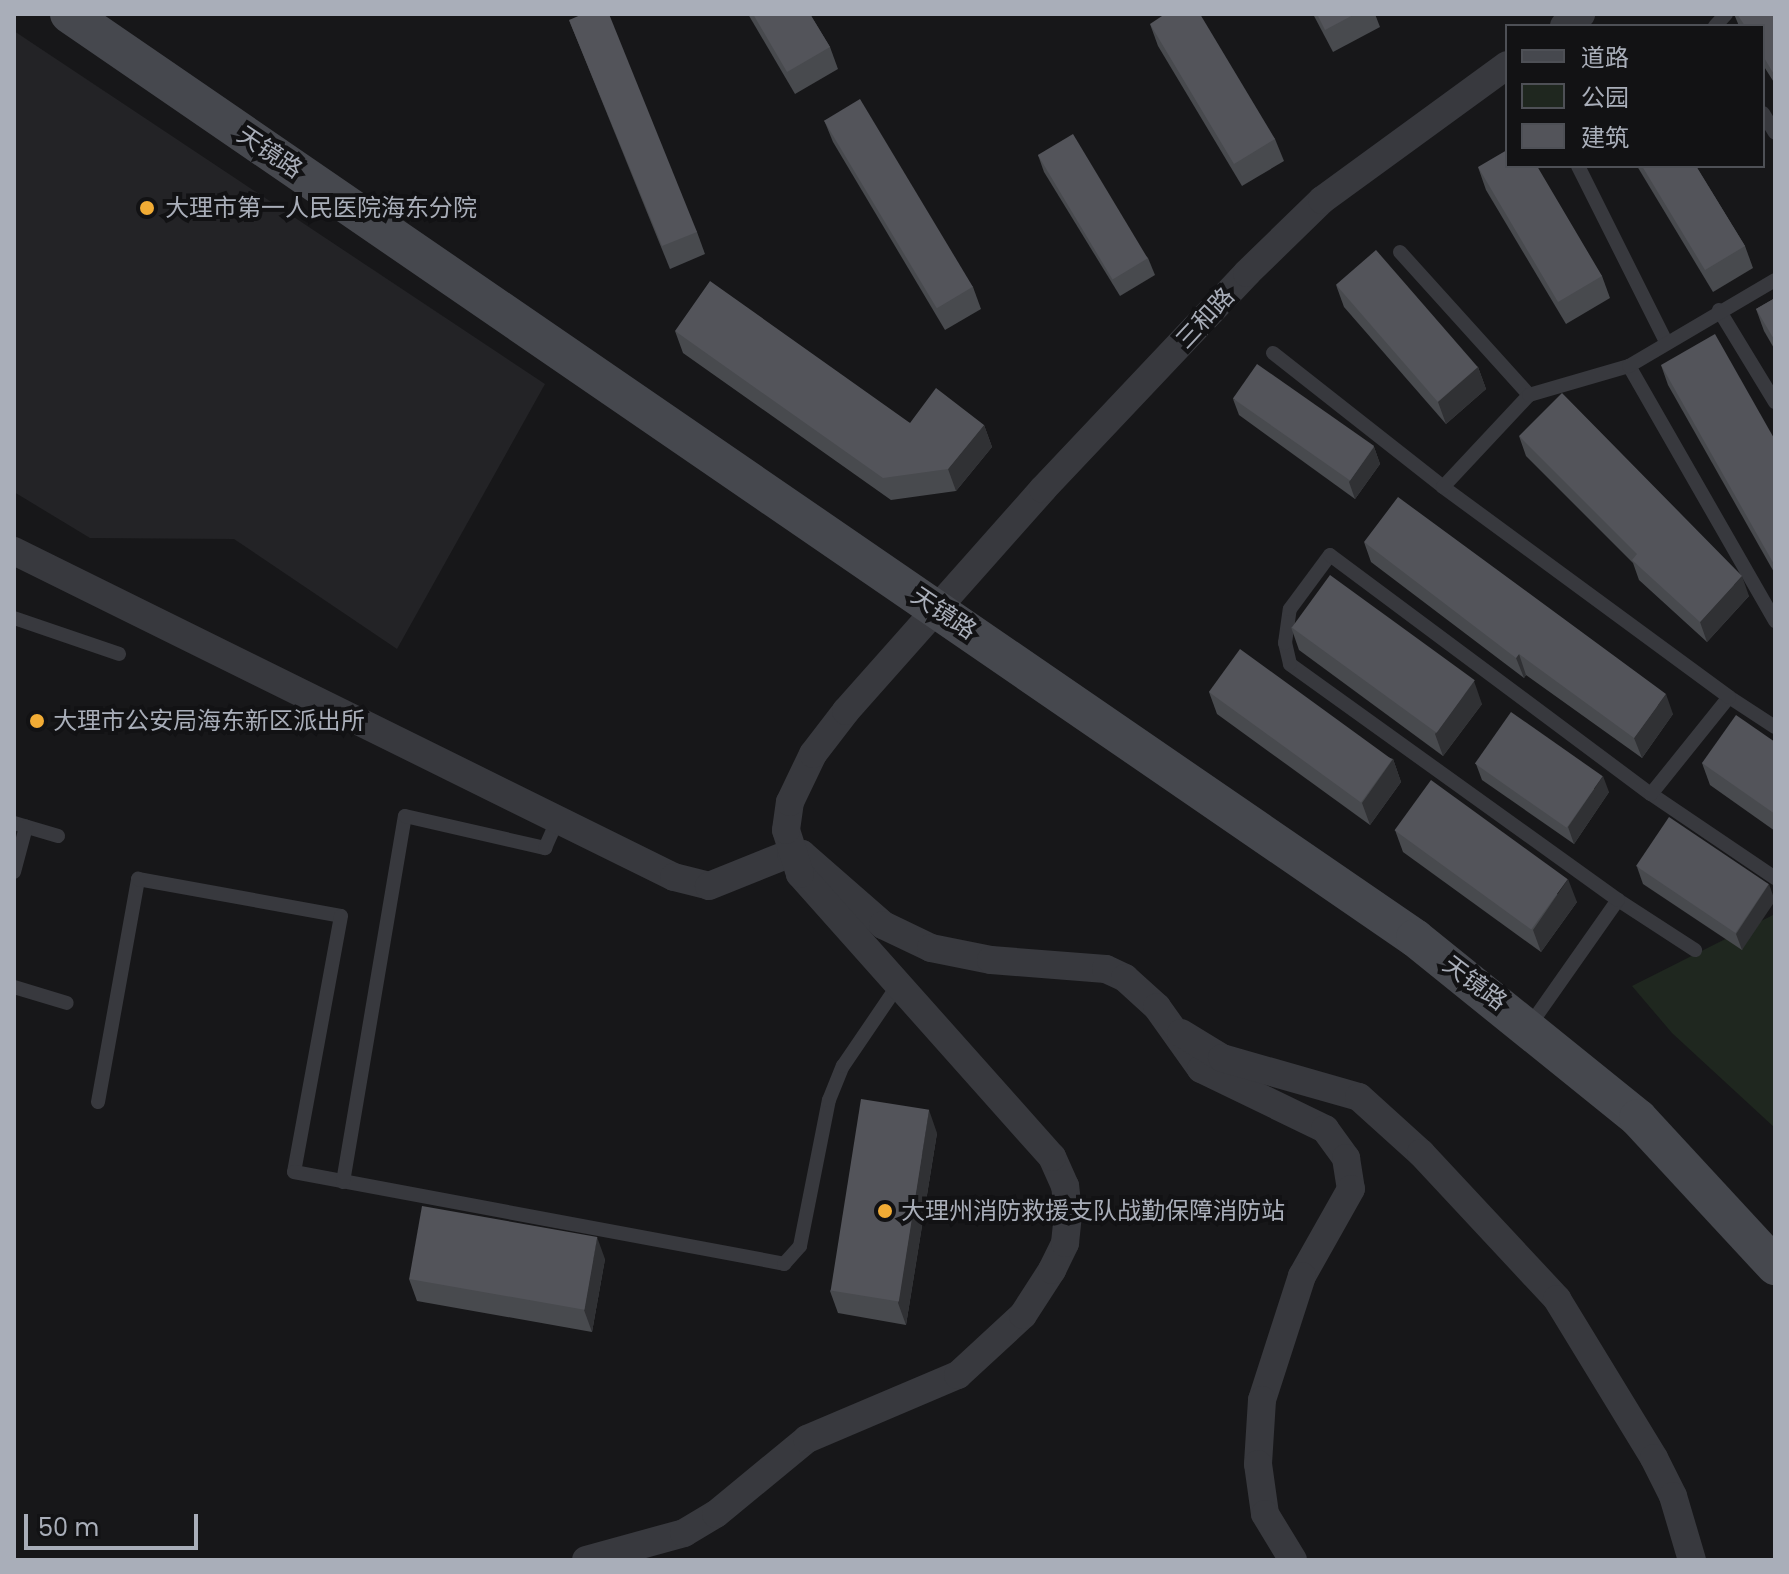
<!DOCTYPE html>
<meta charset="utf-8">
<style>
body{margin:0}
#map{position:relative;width:1789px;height:1574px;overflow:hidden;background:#171719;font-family:Poppins,"Noto Sans SC",sans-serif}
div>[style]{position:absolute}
.built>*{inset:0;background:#232326}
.green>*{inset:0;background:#1f271f}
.lane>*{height:14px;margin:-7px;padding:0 7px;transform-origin:7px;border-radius:7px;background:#38393e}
.street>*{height:28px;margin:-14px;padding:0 14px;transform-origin:14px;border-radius:14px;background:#38393e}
.secondary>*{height:38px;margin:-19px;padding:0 19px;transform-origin:19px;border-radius:19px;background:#46484e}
.wall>*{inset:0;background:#484a4e}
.shaded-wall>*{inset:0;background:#303134}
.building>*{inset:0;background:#53545a;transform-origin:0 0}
.dots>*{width:22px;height:22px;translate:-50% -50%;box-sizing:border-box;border:4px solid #121214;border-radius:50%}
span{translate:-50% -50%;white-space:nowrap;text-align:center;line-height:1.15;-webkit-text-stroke:8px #121214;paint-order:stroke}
.street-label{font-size:24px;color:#a9aeb9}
.poi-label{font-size:24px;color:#a9aeb9}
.left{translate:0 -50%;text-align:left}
.frame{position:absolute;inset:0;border:16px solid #a9aeb9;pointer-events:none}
.legend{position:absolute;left:1505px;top:24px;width:260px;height:144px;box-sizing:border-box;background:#121214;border:2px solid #4e5056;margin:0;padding:10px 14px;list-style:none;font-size:24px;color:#a9aeb9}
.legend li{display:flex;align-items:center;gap:16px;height:40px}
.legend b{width:40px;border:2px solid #4e5056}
.scale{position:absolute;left:24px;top:1514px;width:174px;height:36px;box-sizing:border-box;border:4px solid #a9aeb9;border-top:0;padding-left:10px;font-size:24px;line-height:28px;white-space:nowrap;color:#a9aeb9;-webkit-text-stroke:6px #121214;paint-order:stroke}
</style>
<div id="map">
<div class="built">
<i style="clip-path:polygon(14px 31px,545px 384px,397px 649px,234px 539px,90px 538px,14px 492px)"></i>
</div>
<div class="green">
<i style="clip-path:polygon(1775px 914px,1775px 1128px,1672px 1033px,1632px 986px)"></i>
</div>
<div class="lane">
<i style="left:1715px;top:26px;width:16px;rotate:-47deg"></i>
<i style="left:1763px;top:113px;width:23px;rotate:59deg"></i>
<i style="left:1578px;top:166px;width:197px;rotate:63.4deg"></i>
<i style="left:1400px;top:252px;width:193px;rotate:47.9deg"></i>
<i style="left:1719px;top:310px;width:108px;rotate:58.7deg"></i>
<i style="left:1273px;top:353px;width:216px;rotate:38.2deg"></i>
<i style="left:1629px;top:366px;width:294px;rotate:60.2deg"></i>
<i style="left:14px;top:618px;width:111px;rotate:18.9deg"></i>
<i style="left:1729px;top:697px;width:55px;rotate:33.1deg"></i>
<i style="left:1651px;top:794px;width:150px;rotate:34.1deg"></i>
<i style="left:14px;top:823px;width:46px;rotate:16.5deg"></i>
<i style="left:14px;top:872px;width:47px;rotate:-75.1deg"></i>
<i style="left:1618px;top:900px;width:92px;rotate:33deg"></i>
<i style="left:14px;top:987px;width:55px;rotate:16.8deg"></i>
<i style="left:1530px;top:1025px;width:153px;rotate:-54.9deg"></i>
<i style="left:1618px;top:900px;width:404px;rotate:-144.3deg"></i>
<i style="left:1290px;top:664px;width:22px;rotate:-103deg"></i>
<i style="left:1285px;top:643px;width:34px;rotate:-82deg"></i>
<i style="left:1290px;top:609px;width:67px;rotate:-53.5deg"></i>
<i style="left:1330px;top:555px;width:400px;rotate:36.7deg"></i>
<i style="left:1651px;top:794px;width:124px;rotate:-51.2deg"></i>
<i style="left:1729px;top:697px;width:355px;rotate:-143.7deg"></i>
<i style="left:1443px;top:487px;width:126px;rotate:-46.9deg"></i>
<i style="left:1529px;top:395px;width:104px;rotate:-16.2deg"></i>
<i style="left:1629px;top:366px;width:169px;rotate:-30.5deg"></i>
<i style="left:98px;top:1102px;width:227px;rotate:-79.8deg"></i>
<i style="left:138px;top:879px;width:206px;rotate:10.3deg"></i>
<i style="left:341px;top:916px;width:260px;rotate:100.4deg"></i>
<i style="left:294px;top:1172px;width:499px;rotate:10.6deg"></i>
<i style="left:784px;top:1264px;width:24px;rotate:-48deg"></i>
<i style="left:800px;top:1246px;width:149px;rotate:-78.8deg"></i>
<i style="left:829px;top:1100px;width:37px;rotate:-68deg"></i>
<i style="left:843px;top:1066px;width:98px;rotate:-55.8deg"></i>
<i style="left:343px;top:1182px;width:371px;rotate:-80.4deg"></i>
<i style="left:405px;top:816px;width:144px;rotate:12.9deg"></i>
<i style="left:545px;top:848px;width:32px;rotate:-66deg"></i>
</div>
<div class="street">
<i style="left:1564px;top:26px;width:21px;rotate:-35deg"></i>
<i style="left:14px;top:551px;width:736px;rotate:26.29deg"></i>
<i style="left:674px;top:877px;width:36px;rotate:14deg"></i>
<i style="left:709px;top:886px;width:88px;rotate:-21.9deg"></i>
<i style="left:791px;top:853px;width:11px;rotate:5deg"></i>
<i style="left:802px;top:854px;width:108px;rotate:41.2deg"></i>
<i style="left:883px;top:925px;width:53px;rotate:25.6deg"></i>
<i style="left:931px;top:948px;width:61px;rotate:11.3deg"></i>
<i style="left:991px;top:960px;width:115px;rotate:4.5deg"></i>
<i style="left:1106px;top:969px;width:21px;rotate:25deg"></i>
<i style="left:1125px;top:978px;width:43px;rotate:42.2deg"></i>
<i style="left:1157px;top:1007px;width:76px;rotate:54.6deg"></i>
<i style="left:1201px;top:1069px;width:138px;rotate:25.8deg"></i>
<i style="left:1325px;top:1129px;width:36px;rotate:54deg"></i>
<i style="left:1346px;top:1158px;width:31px;rotate:81deg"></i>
<i style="left:1351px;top:1189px;width:100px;rotate:119.4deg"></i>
<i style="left:1302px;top:1276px;width:130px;rotate:107.9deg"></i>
<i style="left:1262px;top:1400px;width:64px;rotate:93.6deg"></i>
<i style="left:1258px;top:1464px;width:50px;rotate:82deg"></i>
<i style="left:1265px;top:1514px;width:54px;rotate:58.7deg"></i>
<i style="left:1181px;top:1033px;width:48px;rotate:31.4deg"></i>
<i style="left:1222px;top:1058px;width:142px;rotate:15.9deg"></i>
<i style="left:1359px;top:1097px;width:84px;rotate:42.1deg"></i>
<i style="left:1421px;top:1153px;width:200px;rotate:47deg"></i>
<i style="left:1557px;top:1299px;width:186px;rotate:58.6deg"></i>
<i style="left:1654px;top:1458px;width:42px;rotate:63.4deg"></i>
<i style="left:1673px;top:1496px;width:67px;rotate:73.5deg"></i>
<i style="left:586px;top:1560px;width:102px;rotate:-15.4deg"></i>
<i style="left:684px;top:1533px;width:37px;rotate:-31deg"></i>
<i style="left:716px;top:1514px;width:118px;rotate:-39.5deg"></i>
<i style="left:807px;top:1439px;width:164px;rotate:-23deg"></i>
<i style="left:958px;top:1375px;width:88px;rotate:-42.7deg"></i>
<i style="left:1023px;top:1315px;width:54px;rotate:-57.2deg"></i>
<i style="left:1052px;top:1270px;width:30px;rotate:-64deg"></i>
<i style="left:1065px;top:1243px;width:30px;rotate:-84deg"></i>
<i style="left:1068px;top:1213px;width:27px;rotate:-96deg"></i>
<i style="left:1065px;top:1186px;width:32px;rotate:-114deg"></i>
<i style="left:1052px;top:1157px;width:379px;rotate:-131.7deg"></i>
<i style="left:800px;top:874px;width:46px;rotate:-107.7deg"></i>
<i style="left:786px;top:830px;width:28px;rotate:-82deg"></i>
<i style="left:790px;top:802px;width:53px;rotate:-64.4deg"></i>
<i style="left:813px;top:754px;width:54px;rotate:-52.5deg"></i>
<i style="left:846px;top:711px;width:297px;rotate:-48.4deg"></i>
<i style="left:1043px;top:489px;width:297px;rotate:-46.6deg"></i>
<i style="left:1247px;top:273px;width:105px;rotate:-44.2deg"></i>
<i style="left:1322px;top:200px;width:229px;rotate:-36.1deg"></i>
</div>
<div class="secondary">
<i style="left:69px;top:14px;width:1633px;rotate:34.47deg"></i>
<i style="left:1415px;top:938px;width:287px;rotate:38.9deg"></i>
<i style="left:1638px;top:1118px;width:202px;rotate:47.2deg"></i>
</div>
<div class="wall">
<i style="clip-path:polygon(748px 14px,810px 14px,830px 47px,838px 69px,795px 94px)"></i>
<i style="clip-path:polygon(1313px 14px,1375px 14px,1380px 27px,1333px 52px)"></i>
<i style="clip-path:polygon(1734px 14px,1775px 14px,1775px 84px,1763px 65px,1763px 26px,1739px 26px)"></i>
<i style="clip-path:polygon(569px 20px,697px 232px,705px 254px,670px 269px)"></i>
<i style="clip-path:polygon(1150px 24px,1275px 139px,1284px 161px,1242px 186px,1158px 46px)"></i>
<i style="clip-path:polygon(824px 120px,973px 287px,981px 309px,945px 330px,833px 142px)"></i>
<i style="clip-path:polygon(1038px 155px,1148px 258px,1155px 275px,1120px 296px,1044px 172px)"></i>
<i style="clip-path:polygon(1637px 166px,1696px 166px,1745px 246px,1753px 268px,1713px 292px)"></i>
<i style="clip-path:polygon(1478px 167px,1602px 276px,1610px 298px,1566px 324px,1486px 190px)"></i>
<i style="clip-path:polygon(1336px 285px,1478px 367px,1486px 389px,1446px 424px,1344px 307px)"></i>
<i style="clip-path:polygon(1775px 298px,1775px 350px,1764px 331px,1756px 309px)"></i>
<i style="clip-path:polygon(675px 331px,910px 423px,984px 425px,992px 447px,956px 491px,891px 500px,683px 353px)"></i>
<i style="clip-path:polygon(1661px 365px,1775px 440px,1775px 574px,1668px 385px)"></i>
<i style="clip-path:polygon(1233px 399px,1374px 447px,1380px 464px,1355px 499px,1239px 415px)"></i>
<i style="clip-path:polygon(1519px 436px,1749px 596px,1707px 642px,1639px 580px,1633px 563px,1526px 456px)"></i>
<i style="clip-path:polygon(1364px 542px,1673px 714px,1642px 758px,1526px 675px,1524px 678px,1371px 562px)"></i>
<i style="clip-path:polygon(1291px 627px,1482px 704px,1443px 756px,1299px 650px)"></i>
<i style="clip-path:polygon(1209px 692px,1393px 759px,1401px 782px,1370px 825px,1217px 714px)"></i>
<i style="clip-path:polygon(1775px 742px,1775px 831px,1710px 785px,1702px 763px)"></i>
<i style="clip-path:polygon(1476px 764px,1609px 792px,1574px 844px,1482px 780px)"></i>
<i style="clip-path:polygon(1395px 830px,1577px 902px,1541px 952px,1403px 852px)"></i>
<i style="clip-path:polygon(1637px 867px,1769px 884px,1742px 950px,1643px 884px)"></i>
<i style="clip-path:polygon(937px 1133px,906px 1325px,838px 1313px,830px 1291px)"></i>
<i style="clip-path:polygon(605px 1259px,592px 1332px,417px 1301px,409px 1279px)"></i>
</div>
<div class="shaded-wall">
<i style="clip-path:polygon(1478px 367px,1486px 389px,1446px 424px,1438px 402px)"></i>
<i style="clip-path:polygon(984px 425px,992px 447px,956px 491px,948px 469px)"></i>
<i style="clip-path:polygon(1374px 447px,1380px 464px,1355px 499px,1349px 482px)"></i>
<i style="clip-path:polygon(1742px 576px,1749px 596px,1707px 642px,1700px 622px)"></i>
<i style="clip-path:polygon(1519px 654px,1526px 675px,1524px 678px,1516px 658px)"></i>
<i style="clip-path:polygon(1474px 681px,1482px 704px,1443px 756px,1435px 734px)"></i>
<i style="clip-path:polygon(1666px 694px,1673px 714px,1642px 758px,1634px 738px)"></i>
<i style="clip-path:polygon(1393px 759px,1401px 782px,1370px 825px,1362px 803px)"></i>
<i style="clip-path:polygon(1603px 776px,1609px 792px,1574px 844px,1568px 827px)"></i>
<i style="clip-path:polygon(1568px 879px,1577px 902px,1541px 952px,1533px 930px)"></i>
<i style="clip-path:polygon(1769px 884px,1775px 901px,1742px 950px,1736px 934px)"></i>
<i style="clip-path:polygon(929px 1110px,937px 1133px,906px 1325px,898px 1303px)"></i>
<i style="clip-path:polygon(597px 1237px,605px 1259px,592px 1332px,584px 1310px)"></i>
</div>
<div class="building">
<i style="clip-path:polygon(583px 14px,609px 14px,697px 232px,662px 246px,569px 20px)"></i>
<i style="clip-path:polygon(753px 14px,810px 14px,830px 47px,787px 72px)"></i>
<i style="clip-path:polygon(1165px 14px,1200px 14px,1275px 139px,1234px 164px,1150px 24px)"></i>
<i style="clip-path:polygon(1317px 14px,1355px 14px,1325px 30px)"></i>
<i style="clip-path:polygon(1737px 14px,1775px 14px,1775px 76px,1763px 56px,1763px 26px,1745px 26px)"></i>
<i style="left:860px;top:99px;width:219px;height:42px;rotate:59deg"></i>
<i style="left:1073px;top:134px;width:145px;height:41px;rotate:59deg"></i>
<i style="clip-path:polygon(1507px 150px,1507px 166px,1537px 166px,1602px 276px,1558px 302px,1478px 167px)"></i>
<i style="clip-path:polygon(1642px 166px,1696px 166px,1745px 246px,1705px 270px)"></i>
<i style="left:1376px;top:250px;width:155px;height:53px;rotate:49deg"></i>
<i style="clip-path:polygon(710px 281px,910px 423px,936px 388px,984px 425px,948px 469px,883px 478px,675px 331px)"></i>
<i style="clip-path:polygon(1775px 298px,1775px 341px,1756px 309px)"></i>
<i style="clip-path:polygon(1715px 334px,1775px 440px,1775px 566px,1661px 365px)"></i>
<i style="left:1257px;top:364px;width:143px;height:42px;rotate:35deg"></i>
<i style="clip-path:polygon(1562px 393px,1742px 576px,1700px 622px,1632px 560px,1637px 554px,1519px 436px)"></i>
<i style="clip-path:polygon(1398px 497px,1666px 694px,1634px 738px,1519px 654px,1516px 658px,1364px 542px)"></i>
<i style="left:1330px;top:575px;width:179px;height:65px;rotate:36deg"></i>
<i style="left:1240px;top:649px;width:188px;height:53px;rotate:36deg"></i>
<i style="left:1511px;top:712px;width:112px;height:63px;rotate:35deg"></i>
<i style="clip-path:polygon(1736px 715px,1775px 742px,1775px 814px,1702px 763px)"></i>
<i style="left:1431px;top:780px;width:169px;height:62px;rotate:36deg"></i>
<i style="left:1669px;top:817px;width:120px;height:59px;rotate:34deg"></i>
<i style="left:861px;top:1099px;width:69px;height:194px;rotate:9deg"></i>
<i style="left:422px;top:1206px;width:178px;height:74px;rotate:10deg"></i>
</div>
<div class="dots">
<i style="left:147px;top:208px;background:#f2ac35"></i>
<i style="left:37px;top:721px;background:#f2ac35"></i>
<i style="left:885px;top:1211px;background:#f2ac35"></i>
</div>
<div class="street-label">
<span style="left:270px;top:152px;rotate:34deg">天镜路</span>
<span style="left:1205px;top:318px;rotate:-47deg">三和路</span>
<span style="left:944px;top:613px;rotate:34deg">天镜路</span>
<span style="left:1475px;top:983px;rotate:37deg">天镜路</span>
</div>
<div class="poi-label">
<span class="left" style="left:165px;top:208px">大理市第一人民医院海东分院</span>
<span class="left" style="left:53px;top:721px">大理市公安局海东新区派出所</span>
<span class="left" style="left:901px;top:1211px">大理州消防救援支队战勤保障消防站</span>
</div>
<div class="frame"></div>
<ul class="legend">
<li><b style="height:10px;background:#46484e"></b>道路</li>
<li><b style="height:22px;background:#1f271f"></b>公园</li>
<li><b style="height:22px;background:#53545a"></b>建筑</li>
</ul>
<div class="scale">50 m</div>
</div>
